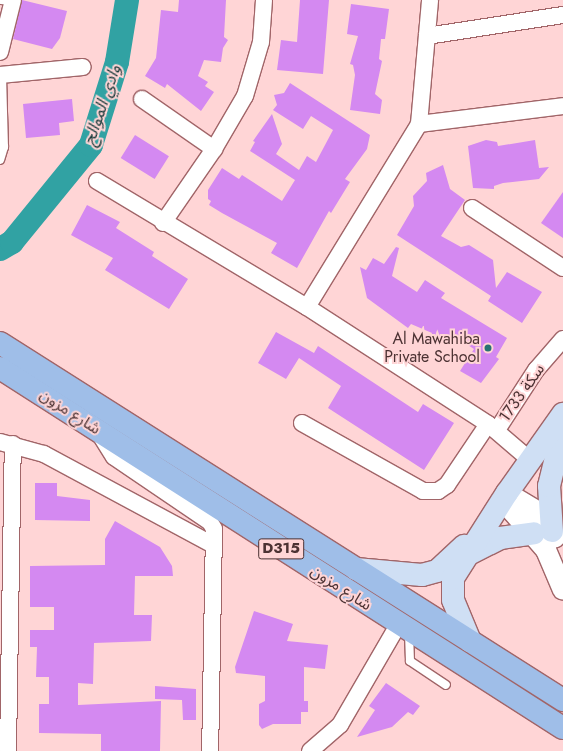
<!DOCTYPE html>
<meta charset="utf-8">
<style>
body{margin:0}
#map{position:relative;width:563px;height:751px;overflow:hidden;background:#ffd5d6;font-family:Jost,"Noto Sans Arabic",sans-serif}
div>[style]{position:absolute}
.river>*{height:24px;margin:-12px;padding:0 12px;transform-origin:12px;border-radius:12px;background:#31a2a3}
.building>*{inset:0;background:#d489f1;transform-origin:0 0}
.roads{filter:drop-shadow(1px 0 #a16568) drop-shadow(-1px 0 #a16568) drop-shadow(0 1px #a16568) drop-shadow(0 -1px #a16568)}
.service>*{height:8px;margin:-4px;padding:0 4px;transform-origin:4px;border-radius:4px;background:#fff}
.minor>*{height:16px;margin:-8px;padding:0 8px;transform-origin:8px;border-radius:8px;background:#fff}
.tertiary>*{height:20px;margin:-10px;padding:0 10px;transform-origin:10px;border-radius:10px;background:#fff}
.secondary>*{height:22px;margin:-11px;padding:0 11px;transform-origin:11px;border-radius:11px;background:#cfdff4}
.primary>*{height:22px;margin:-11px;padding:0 11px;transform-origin:11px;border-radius:11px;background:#9fbee8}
.dots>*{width:11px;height:11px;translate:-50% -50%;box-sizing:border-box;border:2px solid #ffd5d6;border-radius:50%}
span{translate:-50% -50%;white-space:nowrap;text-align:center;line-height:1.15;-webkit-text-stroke:4px #ffd5d6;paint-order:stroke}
.shield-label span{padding:1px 3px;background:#ffd5d6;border:1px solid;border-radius:3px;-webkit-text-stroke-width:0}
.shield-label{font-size:15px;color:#4c3233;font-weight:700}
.poi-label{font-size:16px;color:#4c3233}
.right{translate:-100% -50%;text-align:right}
.street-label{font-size:16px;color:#4c3233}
.water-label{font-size:17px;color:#1a3b3b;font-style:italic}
</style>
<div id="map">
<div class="river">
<i style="left:0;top:249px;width:14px;rotate:-30deg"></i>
<i style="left:12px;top:242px;width:125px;rotate:-50.8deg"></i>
<i style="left:91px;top:145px;width:87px;rotate:-72.6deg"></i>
<i style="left:117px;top:62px;width:63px;rotate:-80.8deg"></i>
</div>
<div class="building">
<i style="clip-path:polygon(22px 0,67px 11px,60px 38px,52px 49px,13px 39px)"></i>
<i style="clip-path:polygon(179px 0,226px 0,224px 37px,228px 40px,223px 48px,221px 62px,204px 60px,198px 76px,208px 82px,205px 86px,214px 92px,201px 111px,167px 84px,165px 88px,145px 76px,156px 58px,161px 10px,178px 12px)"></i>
<i style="clip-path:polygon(300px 0,329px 0,323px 74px,277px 70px,281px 40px,297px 42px)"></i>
<i style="clip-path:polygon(351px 4px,389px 9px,385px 39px,381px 39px,379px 59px,382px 61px,375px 94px,382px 100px,380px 114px,350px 110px,355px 75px,353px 65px,350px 64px,358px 36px,347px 34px)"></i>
<i style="clip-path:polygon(290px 83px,370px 135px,367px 149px,345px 179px,350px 182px,331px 213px,329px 211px,297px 268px,271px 253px,277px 243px,222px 213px,209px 205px,211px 201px,208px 199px,208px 190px,222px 168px,239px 179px,242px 175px,282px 201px,295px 180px,250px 151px,255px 142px,253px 141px,272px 114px,282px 144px,276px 154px,299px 170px,307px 156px,316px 162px,333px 130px,311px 116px,303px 129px,273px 110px,277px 105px,274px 95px,284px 93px)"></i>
<i style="clip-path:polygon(72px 99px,74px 121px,59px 123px,60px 135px,26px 138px,23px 104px)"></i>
<i style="left:135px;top:135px;width:40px;height:27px;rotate:32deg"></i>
<i style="clip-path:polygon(486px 140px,497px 142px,498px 146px,535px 140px,539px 168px,549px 167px,539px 179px,503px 183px,494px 186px,494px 189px,473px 188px,468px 146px)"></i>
<i style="clip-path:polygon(443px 165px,450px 189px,465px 200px,441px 236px,461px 247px,469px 245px,493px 260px,496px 288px,507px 272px,542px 292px,522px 323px,488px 301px,491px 296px,397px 235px,414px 206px,413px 196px,427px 181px,426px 173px)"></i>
<i style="clip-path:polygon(563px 192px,563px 238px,541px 223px)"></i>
<i style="clip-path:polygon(87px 205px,120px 222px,116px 228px,154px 252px,152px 256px,188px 279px,169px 309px,105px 270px,113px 258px,71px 235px)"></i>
<i style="clip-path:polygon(396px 247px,399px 248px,392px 276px,417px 292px,425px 280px,445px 293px,441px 298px,507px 338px,496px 357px,499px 359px,481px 383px,460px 371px,474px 349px,454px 336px,449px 340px,445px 338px,441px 344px,431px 336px,432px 333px,411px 324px,408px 328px,367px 298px,360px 267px,366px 270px,373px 258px,384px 264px)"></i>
<i style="clip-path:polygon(276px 332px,314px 353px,318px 346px,418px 412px,423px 404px,454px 423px,424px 470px,328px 408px,341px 386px,299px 358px,286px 379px,258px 363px)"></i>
<i style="clip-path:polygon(35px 483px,57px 483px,57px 496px,90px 500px,90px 521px,35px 520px)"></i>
<i style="clip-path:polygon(115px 521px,160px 547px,172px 566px,173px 576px,135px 576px,134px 615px,152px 615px,151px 641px,94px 643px,93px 684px,78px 683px,78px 705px,161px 701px,160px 751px,101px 751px,101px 734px,39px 733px,39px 704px,49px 704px,49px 677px,36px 677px,37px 647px,30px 647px,30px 630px,54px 630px,54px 607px,30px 607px,30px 566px,105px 565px,105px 539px)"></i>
<i style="clip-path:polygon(254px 611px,293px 624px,287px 641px,328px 645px,325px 669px,304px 667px,304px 701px,308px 701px,308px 712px,301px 712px,301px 724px,273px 724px,262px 729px,259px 725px,259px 704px,265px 701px,265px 676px,236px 673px,235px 667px)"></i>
<i style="clip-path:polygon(386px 683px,420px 706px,413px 715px,408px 712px,392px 727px,357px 737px,375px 710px,369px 706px)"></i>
<i style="clip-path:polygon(155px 686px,196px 689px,196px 720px,183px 720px,182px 700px,155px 699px)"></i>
</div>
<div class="roads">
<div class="service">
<i style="left:1px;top:0;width:11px;rotate:5deg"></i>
<i style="left:0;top:160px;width:14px;rotate:-73deg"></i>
<i style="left:4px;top:147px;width:72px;rotate:-91.6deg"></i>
<i style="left:409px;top:633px;width:28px;rotate:88deg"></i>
<i style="left:410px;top:661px;width:43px;rotate:33.7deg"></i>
</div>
<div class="minor">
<i style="left:427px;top:36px;width:138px;rotate:-8.8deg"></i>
<i style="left:0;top:52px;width:54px;rotate:-76deg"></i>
<i style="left:0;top:75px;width:83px;rotate:-5.5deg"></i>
<i style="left:142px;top:99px;width:88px;rotate:34.8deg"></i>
<i style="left:419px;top:124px;width:124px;rotate:-84.9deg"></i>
<i style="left:97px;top:181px;width:245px;rotate:31deg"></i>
<i style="left:307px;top:307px;width:216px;rotate:32.9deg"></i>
<i style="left:488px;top:424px;width:55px;rotate:40.6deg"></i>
<i style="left:472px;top:208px;width:109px;rotate:33.4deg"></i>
<i style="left:163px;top:223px;width:90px;rotate:-55.4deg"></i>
<i style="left:214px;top:149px;width:61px;rotate:-59.7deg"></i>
<i style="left:245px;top:96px;width:56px;rotate:-73.5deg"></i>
<i style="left:261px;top:42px;width:42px;rotate:-85.9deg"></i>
<i style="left:307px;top:307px;width:215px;rotate:-58.5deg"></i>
<i style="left:419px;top:124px;width:145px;rotate:-7.1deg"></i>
<i style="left:302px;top:423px;width:139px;rotate:29.3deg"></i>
<i style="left:423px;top:491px;width:15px"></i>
<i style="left:438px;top:491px;width:11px;rotate:-34deg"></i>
<i style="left:447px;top:485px;width:73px;rotate:-56.1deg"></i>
<i style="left:497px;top:430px;width:72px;rotate:-57deg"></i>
<i style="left:536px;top:370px;width:41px;rotate:-48.9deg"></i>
<i style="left:99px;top:433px;width:28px;rotate:58deg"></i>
<i style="left:114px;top:457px;width:116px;rotate:34.1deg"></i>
<i style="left:210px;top:522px;width:8px;rotate:60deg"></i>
<i style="left:214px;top:529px;width:222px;rotate:91deg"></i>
<i style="left:0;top:442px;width:46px;rotate:15.3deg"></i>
<i style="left:44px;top:454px;width:192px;rotate:28.3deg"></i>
<i style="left:8px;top:751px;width:307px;rotate:-89.1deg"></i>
<i style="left:310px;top:751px;width:40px;rotate:-41deg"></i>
<i style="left:340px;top:725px;width:116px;rotate:-59.9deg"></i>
</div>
<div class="tertiary">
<i style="left:507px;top:493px;width:19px;rotate:74deg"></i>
<i style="left:512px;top:511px;width:52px;rotate:48.9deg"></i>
<i style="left:546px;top:550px;width:43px;rotate:67deg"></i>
<i style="left:507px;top:493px;width:35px;rotate:31deg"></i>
<i style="left:537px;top:511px;width:32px;rotate:56deg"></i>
</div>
<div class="secondary">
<i style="left:552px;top:531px;width:45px;rotate:-93.8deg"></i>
<i style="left:549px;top:486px;width:59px;rotate:-76.2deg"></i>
<i style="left:469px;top:554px;width:35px;rotate:-27deg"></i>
<i style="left:500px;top:538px;width:34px;rotate:-8deg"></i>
<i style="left:356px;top:569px;width:66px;rotate:5.2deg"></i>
<i style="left:422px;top:575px;width:16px;rotate:-15deg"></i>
<i style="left:437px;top:571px;width:37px;rotate:-43deg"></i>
<i style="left:470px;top:641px;width:44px;rotate:-112.5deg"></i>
<i style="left:453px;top:600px;width:22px;rotate:-90deg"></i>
<i style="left:453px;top:578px;width:101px;rotate:-57.6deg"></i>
<i style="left:507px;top:493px;width:97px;rotate:-54.7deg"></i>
</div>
<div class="primary">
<i style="left:0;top:343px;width:667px;rotate:32.38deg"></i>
<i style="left:0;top:368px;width:668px;rotate:32.6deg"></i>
</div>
</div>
<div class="dots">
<i style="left:488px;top:348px;background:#277273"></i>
</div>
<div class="shield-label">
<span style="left:281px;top:549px">D315</span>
</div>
<div class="poi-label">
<span class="right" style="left:480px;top:348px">Al Mawahiba<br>Private School</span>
</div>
<div class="street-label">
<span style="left:522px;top:393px;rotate:-55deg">سكة 1733</span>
<span style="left:70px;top:412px;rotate:33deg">شارع مزون</span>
<span style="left:341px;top:588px;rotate:33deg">شارع مزون</span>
</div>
<div class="water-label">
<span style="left:102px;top:105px;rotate:-71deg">وادي الموالح</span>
</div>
</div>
